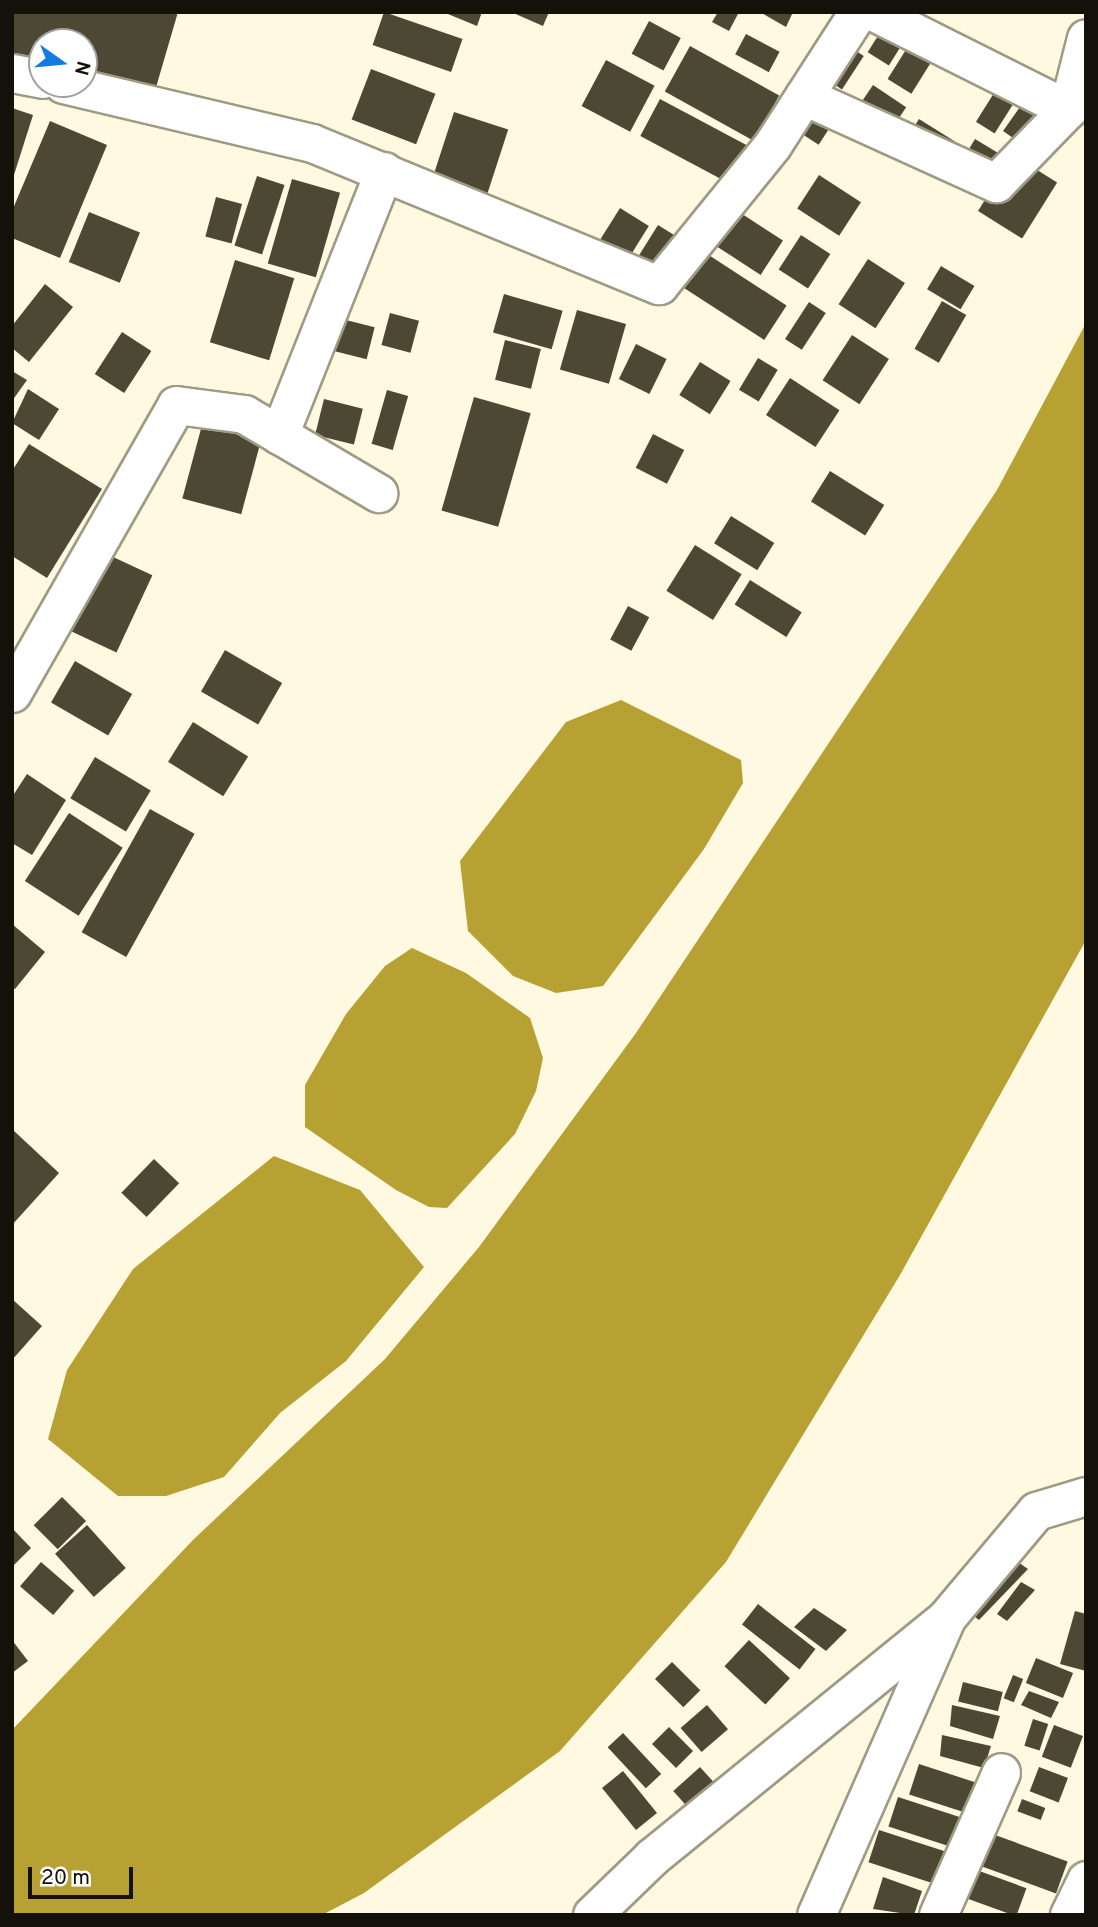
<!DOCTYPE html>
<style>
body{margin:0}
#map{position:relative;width:1098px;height:1927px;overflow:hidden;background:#fef9e0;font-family:Overpass,sans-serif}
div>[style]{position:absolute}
.water>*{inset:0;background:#b7a133}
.building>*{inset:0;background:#4c4833;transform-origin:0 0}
.roads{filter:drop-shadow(2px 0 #9f9a84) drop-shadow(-2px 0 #9f9a84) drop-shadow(0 2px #9f9a84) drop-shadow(0 -2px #9f9a84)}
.minor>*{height:37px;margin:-18.5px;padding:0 18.5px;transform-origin:18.5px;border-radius:18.5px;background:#fff}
span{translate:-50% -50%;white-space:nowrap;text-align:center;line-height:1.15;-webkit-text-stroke:7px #fff;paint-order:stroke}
.frame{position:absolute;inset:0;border:14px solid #131109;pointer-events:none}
.north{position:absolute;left:28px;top:28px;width:70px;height:70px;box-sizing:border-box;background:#fff;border:2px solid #a1a09d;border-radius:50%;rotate:105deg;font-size:19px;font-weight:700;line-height:28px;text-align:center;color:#131109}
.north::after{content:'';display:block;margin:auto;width:24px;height:32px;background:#117be2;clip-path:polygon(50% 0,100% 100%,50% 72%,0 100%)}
.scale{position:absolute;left:28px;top:1867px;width:105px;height:32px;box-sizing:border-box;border:4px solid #131109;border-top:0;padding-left:9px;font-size:21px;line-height:24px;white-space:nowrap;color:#131109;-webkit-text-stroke:5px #fff;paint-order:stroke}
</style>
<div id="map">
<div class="water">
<i style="clip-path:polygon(1086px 323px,1086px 940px,900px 1275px,726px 1562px,560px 1751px,364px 1893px,322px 1915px,12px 1915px,12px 1730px,194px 1539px,385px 1359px,479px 1247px,636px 1033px,997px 490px)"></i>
<i style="clip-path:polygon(621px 700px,741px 760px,743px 783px,704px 849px,603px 986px,556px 993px,513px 976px,468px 931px,460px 861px,566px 722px)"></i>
<i style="clip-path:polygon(412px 948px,466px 973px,530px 1018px,543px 1058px,536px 1091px,515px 1134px,447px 1208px,429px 1207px,396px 1190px,305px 1127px,305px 1085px,346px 1014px,385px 966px)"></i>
<i style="clip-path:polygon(274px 1156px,360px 1190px,424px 1267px,346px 1361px,280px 1413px,224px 1477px,166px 1496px,118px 1496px,48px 1439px,67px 1370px,133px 1269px)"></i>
</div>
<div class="building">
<i style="clip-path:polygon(12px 12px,178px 12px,152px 101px,84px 78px,84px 42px,42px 42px,42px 64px,12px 54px)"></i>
<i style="left:384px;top:12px;width:83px;height:35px;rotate:19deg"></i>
<i style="clip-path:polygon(443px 12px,482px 12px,477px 26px)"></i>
<i style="clip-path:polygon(511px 12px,549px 12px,543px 26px)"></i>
<i style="clip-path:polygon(718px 12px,739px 12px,729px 31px,712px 22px)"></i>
<i style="clip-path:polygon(760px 12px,793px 12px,786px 27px)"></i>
<i style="left:891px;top:15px;width:25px;height:44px;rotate:32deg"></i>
<i style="left:649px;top:21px;width:36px;height:37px;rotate:28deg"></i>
<i style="left:746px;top:34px;width:38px;height:23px;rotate:28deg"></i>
<i style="left:912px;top:40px;width:28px;height:46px;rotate:32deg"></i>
<i style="left:847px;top:45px;width:20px;height:40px;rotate:33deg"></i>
<i style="left:690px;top:46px;width:102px;height:52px;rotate:29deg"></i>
<i style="left:606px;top:60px;width:55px;height:52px;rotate:28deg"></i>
<i style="left:371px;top:69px;width:69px;height:54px;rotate:21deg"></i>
<i style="left:873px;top:85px;width:40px;height:39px;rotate:34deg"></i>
<i style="left:994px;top:93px;width:22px;height:34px;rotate:32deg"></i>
<i style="left:660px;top:99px;width:101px;height:42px;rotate:28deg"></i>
<i style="left:812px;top:100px;width:30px;height:34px;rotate:33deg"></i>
<i style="left:1022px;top:104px;width:19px;height:33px;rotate:35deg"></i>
<i style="clip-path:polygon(12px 108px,33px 115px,13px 178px,12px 178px)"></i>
<i style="left:454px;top:112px;width:57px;height:68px;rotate:18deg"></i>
<i style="left:919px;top:119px;width:49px;height:28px;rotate:32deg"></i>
<i style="clip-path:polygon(50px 121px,107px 145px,60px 258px,12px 238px,12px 211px)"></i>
<i style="left:975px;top:139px;width:29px;height:36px;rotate:31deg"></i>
<i style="left:1013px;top:155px;width:52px;height:66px;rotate:32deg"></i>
<i style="left:819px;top:175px;width:50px;height:40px;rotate:33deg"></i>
<i style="left:257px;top:176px;width:29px;height:73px;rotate:18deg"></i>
<i style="left:292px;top:179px;width:50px;height:88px;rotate:16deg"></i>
<i style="left:216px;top:197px;width:27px;height:41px;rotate:15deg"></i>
<i style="left:620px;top:208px;width:34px;height:47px;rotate:32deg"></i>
<i style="left:736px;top:210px;width:56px;height:41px;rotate:33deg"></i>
<i style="left:89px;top:212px;width:55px;height:54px;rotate:22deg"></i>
<i style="left:658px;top:225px;width:28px;height:40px;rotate:32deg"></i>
<i style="left:801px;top:235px;width:35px;height:41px;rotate:33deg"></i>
<i style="left:701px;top:250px;width:102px;height:41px;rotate:33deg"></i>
<i style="left:868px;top:259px;width:44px;height:54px;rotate:33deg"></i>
<i style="left:235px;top:260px;width:62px;height:86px;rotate:17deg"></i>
<i style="left:941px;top:266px;width:39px;height:27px;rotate:31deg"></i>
<i style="clip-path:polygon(45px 284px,73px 307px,29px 362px,12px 348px,12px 326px)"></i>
<i style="left:504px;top:294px;width:61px;height:40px;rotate:16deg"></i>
<i style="left:942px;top:301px;width:28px;height:55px;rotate:30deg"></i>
<i style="left:809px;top:302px;width:20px;height:44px;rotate:33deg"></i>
<i style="left:577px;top:310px;width:51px;height:62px;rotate:16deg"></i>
<i style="left:390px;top:313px;width:30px;height:33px;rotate:15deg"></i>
<i style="left:330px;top:316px;width:46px;height:33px;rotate:14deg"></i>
<i style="left:122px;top:332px;width:35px;height:50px;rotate:33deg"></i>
<i style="left:852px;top:335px;width:44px;height:54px;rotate:33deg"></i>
<i style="left:505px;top:340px;width:37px;height:41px;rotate:14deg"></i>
<i style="left:636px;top:344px;width:34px;height:39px;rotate:26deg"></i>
<i style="left:758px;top:358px;width:23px;height:37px;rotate:31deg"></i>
<i style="left:700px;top:362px;width:36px;height:39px;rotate:32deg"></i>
<i style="clip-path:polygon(12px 371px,27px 380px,12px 401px)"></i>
<i style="left:790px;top:378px;width:59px;height:44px;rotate:33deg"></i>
<i style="clip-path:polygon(28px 389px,59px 409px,39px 440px,12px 423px)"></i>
<i style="left:387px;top:390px;width:22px;height:56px;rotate:16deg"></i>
<i style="left:474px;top:397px;width:59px;height:118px;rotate:16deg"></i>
<i style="left:324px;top:399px;width:40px;height:37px;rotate:14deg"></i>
<i style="left:202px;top:425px;width:61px;height:76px;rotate:15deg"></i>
<i style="left:653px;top:434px;width:35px;height:38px;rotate:27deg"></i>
<i style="clip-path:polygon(29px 444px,102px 489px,47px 578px,12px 556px,12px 471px)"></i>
<i style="left:830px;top:471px;width:64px;height:36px;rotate:32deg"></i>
<i style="left:731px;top:516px;width:51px;height:32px;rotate:32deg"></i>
<i style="left:695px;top:545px;width:55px;height:54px;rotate:32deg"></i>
<i style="left:98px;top:550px;width:60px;height:85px;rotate:25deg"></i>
<i style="left:750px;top:580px;width:61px;height:29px;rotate:32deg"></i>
<i style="left:628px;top:606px;width:24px;height:38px;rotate:28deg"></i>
<i style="left:225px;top:650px;width:66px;height:48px;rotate:30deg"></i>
<i style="left:75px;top:661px;width:66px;height:48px;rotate:30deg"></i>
<i style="left:193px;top:722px;width:65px;height:47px;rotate:32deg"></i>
<i style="left:95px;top:757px;width:65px;height:48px;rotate:31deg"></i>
<i style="clip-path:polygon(27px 774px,66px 800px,32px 855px,12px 843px,12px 797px)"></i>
<i style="left:150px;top:809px;width:51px;height:141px;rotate:29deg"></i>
<i style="left:69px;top:813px;width:64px;height:81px;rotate:33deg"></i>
<i style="clip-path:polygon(12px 924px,45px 952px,15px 989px,12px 987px)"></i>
<i style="clip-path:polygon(12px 1129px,59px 1173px,12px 1225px)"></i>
<i style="left:154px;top:1159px;width:35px;height:47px;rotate:44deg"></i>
<i style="clip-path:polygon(12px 1299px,42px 1326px,12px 1360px)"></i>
<i style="left:62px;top:1497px;width:34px;height:40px;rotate:45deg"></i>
<i style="left:87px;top:1525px;width:58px;height:43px;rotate:48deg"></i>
<i style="clip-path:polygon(12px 1528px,31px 1548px,12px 1567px)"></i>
<i style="clip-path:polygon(1012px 1558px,1028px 1569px,979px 1620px,967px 1611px)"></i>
<i style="left:41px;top:1562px;width:44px;height:32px;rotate:41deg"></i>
<i style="clip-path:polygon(1021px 1582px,1035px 1590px,1007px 1621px,997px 1614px)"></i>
<i style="left:758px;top:1604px;width:73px;height:26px;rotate:38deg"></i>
<i style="clip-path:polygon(814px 1608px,847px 1630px,826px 1651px,794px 1627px)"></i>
<i style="clip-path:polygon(1075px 1611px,1086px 1614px,1086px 1671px,1060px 1664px)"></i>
<i style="clip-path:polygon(12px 1640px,28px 1661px,12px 1673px)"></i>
<i style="left:749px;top:1640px;width:56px;height:36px;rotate:43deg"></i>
<i style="left:1036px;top:1658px;width:40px;height:27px;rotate:22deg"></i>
<i style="left:672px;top:1662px;width:40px;height:24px;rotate:45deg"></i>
<i style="left:1013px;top:1675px;width:11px;height:25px;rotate:22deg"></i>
<i style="left:963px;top:1682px;width:41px;height:20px;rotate:14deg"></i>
<i style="clip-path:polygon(1029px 1691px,1059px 1702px,1051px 1718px,1021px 1705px)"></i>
<i style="left:707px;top:1705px;width:32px;height:35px;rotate:49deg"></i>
<i style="clip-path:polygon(952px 1705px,1000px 1716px,993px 1739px,950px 1726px)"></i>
<i style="left:1033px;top:1719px;width:16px;height:28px;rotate:18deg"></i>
<i style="left:1054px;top:1725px;width:31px;height:34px;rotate:21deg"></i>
<i style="left:669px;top:1727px;width:34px;height:24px;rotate:45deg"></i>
<i style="left:623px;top:1733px;width:56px;height:21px;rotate:47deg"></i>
<i style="clip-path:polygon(942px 1735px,991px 1746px,984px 1768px,940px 1756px)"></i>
<i style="left:919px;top:1764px;width:71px;height:32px;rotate:18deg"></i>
<i style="left:700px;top:1767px;width:25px;height:36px;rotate:48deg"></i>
<i style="left:1039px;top:1767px;width:31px;height:26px;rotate:21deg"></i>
<i style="left:623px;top:1771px;width:54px;height:27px;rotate:51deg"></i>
<i style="left:898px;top:1797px;width:72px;height:31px;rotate:18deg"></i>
<i style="left:1022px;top:1799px;width:25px;height:13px;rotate:21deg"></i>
<i style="left:879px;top:1830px;width:74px;height:34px;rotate:18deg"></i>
<i style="left:984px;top:1831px;width:89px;height:34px;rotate:20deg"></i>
<i style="left:971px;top:1868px;width:59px;height:30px;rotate:20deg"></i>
<i style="clip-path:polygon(883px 1877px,922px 1891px,914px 1915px,873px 1909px)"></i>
</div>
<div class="roads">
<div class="minor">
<i style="left:874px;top:12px;width:217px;rotate:26.6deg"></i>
<i style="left:12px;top:73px;width:31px;rotate:11deg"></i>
<i style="left:63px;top:84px;width:256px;rotate:13.3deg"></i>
<i style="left:312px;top:143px;width:375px;rotate:22.3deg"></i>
<i style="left:659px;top:285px;width:181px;rotate:-51deg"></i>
<i style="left:773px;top:144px;width:157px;rotate:-57.2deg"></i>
<i style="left:804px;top:96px;width:211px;rotate:24.4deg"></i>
<i style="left:996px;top:183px;width:103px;rotate:-45.8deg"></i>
<i style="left:1068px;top:109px;width:73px;rotate:-75.8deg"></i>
<i style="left:279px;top:435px;width:284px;rotate:-68.3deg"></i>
<i style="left:12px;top:693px;width:331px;rotate:-60.3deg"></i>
<i style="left:176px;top:405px;width:69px;rotate:7.5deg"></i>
<i style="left:244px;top:414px;width:156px;rotate:30.5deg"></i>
<i style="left:592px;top:1915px;width:83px;rotate:-44deg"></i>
<i style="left:652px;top:1857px;width:379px;rotate:-39.1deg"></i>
<i style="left:946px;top:1618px;width:140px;rotate:-49.9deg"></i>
<i style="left:1036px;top:1511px;width:52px;rotate:-16.7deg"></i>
<i style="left:816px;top:1915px;width:321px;rotate:-66.3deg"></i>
<i style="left:938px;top:1915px;width:156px;rotate:-66.2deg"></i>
<i style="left:1069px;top:1915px;width:39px;rotate:-64deg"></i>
</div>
</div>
<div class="frame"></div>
<div class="north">N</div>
<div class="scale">20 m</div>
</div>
